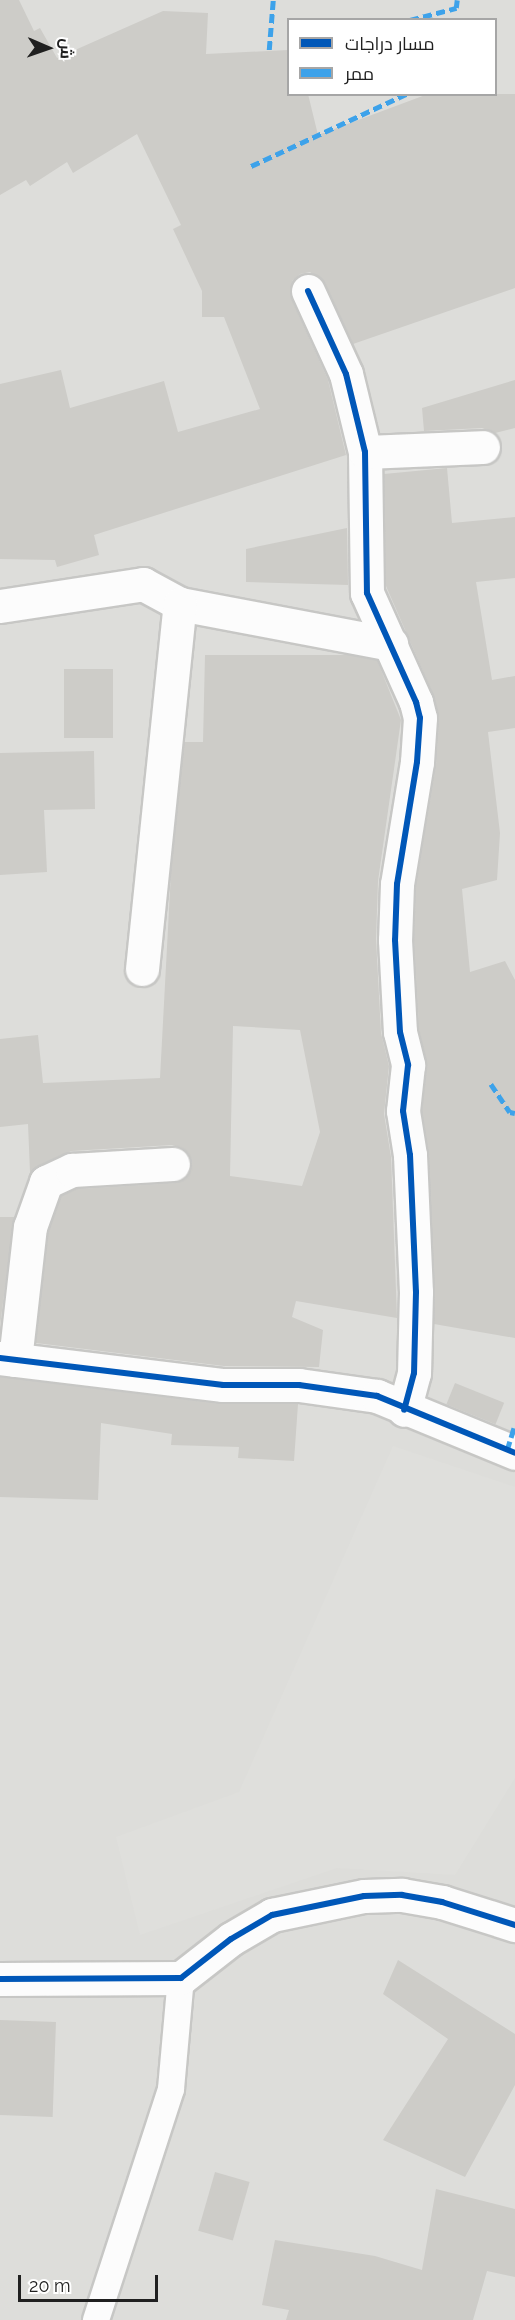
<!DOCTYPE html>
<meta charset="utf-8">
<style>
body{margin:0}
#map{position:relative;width:515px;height:2320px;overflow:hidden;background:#eeeee9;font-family:Raleway,Cairo,sans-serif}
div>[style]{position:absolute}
.residential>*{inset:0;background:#ddddda}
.parking>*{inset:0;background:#dfdfdc}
.building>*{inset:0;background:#cdccc8;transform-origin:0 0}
.roads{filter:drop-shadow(2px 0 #c7c7c5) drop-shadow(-2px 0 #c7c7c5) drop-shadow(0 2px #c7c7c5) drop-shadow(0 -2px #c7c7c5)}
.lane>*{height:26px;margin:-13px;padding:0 13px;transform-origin:13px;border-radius:13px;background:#fcfcfc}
.street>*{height:33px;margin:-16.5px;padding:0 16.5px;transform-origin:16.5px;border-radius:16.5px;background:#fcfcfc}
.quiet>*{height:4.5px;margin-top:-2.25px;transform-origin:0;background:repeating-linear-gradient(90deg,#3da2ea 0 9px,transparent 0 13.5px)}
.cycleway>*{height:6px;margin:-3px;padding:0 3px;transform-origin:3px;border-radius:3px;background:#0057b8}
span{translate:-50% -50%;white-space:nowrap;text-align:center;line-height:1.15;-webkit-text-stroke:6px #fff;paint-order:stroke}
.legend{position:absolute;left:287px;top:18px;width:210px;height:78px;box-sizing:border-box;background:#fff;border:2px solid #a6a6a6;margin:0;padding:8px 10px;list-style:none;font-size:18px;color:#202020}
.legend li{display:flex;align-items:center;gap:12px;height:30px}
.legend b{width:30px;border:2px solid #a6a6a6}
.north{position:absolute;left:18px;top:18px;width:60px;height:60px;-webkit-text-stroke:4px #fff;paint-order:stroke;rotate:92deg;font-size:16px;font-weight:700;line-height:24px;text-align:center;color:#202020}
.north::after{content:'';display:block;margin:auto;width:21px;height:27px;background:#202020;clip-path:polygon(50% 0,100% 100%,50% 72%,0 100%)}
.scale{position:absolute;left:18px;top:2275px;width:140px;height:27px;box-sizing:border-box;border:3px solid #202020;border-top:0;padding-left:8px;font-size:18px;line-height:21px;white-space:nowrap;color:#202020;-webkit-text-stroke:4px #fff;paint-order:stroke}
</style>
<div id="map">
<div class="residential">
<i style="clip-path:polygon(evenodd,0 0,515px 0,515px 2320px,0 2320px,0 0,288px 20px,496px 20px,496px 94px,288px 94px,288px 20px)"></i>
</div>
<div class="parking">
<i style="clip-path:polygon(393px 1446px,515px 1487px,515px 1778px,455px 1875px,337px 1868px,140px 1935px,116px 1837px,239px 1792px)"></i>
</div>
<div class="building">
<i style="clip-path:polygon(0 0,19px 0,34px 31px,40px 28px,57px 58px,163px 11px,208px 13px,206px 54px,288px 50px,288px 94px,308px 94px,318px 135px,428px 94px,515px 94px,515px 288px,353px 344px,325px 283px,310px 272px,300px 274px,292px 281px,291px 298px,328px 380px,346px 455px,94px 535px,99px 555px,57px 567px,55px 560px,0 559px,0 384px,61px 370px,70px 408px,164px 381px,178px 432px,260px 409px,224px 317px,202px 317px,202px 291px,173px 229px,181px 225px,137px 134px,73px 173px,67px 162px,30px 186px,26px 180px,0 195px)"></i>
<i style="clip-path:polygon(515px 380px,515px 428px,495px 433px,482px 428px,424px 431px,422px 408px)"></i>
<i style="clip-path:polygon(447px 468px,452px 523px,515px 517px,515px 578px,476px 582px,492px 680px,515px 676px,515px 728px,488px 732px,500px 833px,497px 880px,462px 889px,470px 972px,505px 961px,515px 980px,515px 1338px,434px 1324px,429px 1154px,422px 1111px,427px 1067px,419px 1029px,414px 940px,416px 886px,436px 765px,439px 719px,433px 694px,386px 586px,384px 474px)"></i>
<i style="clip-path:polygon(347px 528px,348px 585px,246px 582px,246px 549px)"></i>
<i style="clip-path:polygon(evenodd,205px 655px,349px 655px,377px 660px,401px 720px,378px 881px,376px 939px,381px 1033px,389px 1066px,384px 1114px,391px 1157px,397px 1318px,296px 1301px,292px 1317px,323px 1330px,319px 1367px,224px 1366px,36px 1343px,48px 1231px,61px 1196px,77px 1189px,175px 1183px,189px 1173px,192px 1162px,182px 1148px,172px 1145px,71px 1151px,30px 1172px,28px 1124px,0 1127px,0 1039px,38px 1035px,43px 1083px,160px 1078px,171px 872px,184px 742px,203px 742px,205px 655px,233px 1026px,300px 1030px,320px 1132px,302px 1186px,230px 1176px,233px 1026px)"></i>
<i style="left:113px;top:669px;width:69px;height:49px;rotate:90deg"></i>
<i style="clip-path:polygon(94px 751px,95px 809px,44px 810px,47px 872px,0 875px,0 753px)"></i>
<i style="clip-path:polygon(0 1217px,14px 1217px,0 1326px)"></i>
<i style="clip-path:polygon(0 1377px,221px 1404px,298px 1404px,294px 1461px,238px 1458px,239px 1447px,171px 1445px,172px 1434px,101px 1423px,98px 1500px,0 1497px)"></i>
<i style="left:455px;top:1383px;width:53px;height:23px;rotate:22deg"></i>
<i style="clip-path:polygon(398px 1960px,515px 2034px,515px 2085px,465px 2177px,383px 2140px,448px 2039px,383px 1994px)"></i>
<i style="left:0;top:2020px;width:56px;height:95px;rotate:2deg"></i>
<i style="left:215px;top:2172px;width:36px;height:61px;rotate:16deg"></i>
<i style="clip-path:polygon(436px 2189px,515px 2209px,515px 2277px,487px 2271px,473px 2320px,286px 2320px,289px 2310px,262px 2305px,275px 2240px,375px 2256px,422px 2270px)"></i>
</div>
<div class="roads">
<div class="lane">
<i style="left:96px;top:2320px;width:243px;rotate:-72deg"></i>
<i style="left:171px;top:2089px;width:111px;rotate:-84.9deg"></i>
</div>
<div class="street">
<i style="left:308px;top:291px;width:91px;rotate:65.4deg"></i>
<i style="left:346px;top:374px;width:80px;rotate:76.3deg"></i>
<i style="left:365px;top:452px;width:141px;rotate:89.2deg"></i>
<i style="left:367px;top:593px;width:120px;rotate:65.8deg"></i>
<i style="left:416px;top:702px;width:16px;rotate:76deg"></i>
<i style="left:420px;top:718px;width:44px;rotate:93.9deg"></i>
<i style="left:417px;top:762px;width:124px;rotate:99.3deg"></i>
<i style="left:397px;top:884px;width:56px;rotate:92deg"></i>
<i style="left:395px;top:940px;width:92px;rotate:86.9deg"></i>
<i style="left:400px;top:1032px;width:34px;rotate:76deg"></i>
<i style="left:408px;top:1065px;width:46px;rotate:96.2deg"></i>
<i style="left:403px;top:1111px;width:45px;rotate:81deg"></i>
<i style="left:410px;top:1155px;width:137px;rotate:87.5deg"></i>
<i style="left:416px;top:1292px;width:81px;rotate:91.4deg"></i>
<i style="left:414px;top:1373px;width:38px;rotate:105deg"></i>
<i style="left:365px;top:452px;width:118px;rotate:-2.4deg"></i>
<i style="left:0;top:606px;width:145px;rotate:-8.7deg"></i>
<i style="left:143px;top:584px;width:42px;rotate:28.4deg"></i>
<i style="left:180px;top:604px;width:215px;rotate:10.7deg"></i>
<i style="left:142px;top:969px;width:367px;rotate:-84.1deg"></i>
<i style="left:0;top:1358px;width:225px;rotate:6.9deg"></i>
<i style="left:223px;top:1385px;width:76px"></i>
<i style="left:299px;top:1385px;width:79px;rotate:8deg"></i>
<i style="left:377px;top:1396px;width:149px;rotate:22.4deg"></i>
<i style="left:15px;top:1360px;width:134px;rotate:-83.6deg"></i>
<i style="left:30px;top:1227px;width:48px;rotate:-70.4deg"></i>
<i style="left:46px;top:1182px;width:29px;rotate:-25deg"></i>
<i style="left:72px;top:1170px;width:101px;rotate:-3.4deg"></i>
<i style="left:0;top:1979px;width:181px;rotate:-0.3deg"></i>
<i style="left:181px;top:1978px;width:63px;rotate:-38deg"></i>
<i style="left:231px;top:1939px;width:48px;rotate:-30.3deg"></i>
<i style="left:272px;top:1915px;width:94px;rotate:-11.7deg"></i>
<i style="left:364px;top:1896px;width:38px;rotate:-2deg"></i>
<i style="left:402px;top:1895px;width:41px;rotate:9.9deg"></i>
<i style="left:442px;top:1902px;width:77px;rotate:17.5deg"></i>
</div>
</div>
<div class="quiet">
<i style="left:410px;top:20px;width:48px;rotate:-14.6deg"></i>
<i style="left:456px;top:8px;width:8px;rotate:-83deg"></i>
<i style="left:269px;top:50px;width:50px;rotate:-85.4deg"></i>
<i style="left:251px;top:166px;width:171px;rotate:-24.9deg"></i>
<i style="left:491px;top:1084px;width:34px;rotate:56deg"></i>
<i style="left:510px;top:1112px;width:5px;rotate:11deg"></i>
<i style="left:507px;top:1450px;width:27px;rotate:-73deg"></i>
</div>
<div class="cycleway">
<i style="left:308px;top:291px;width:91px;rotate:65.4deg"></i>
<i style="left:346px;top:374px;width:80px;rotate:76.3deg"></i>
<i style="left:365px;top:452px;width:141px;rotate:89.2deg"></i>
<i style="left:367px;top:593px;width:120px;rotate:65.8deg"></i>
<i style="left:416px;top:702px;width:16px;rotate:76deg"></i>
<i style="left:420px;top:718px;width:44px;rotate:93.9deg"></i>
<i style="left:417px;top:762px;width:124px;rotate:99.3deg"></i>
<i style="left:397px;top:884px;width:56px;rotate:92deg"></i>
<i style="left:395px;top:940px;width:92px;rotate:86.9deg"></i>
<i style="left:400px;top:1032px;width:34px;rotate:76deg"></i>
<i style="left:408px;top:1065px;width:46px;rotate:96.2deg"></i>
<i style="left:403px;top:1111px;width:45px;rotate:81deg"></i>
<i style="left:410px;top:1155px;width:137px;rotate:87.5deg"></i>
<i style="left:416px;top:1292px;width:81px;rotate:91.4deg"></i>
<i style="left:414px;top:1373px;width:38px;rotate:105deg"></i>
<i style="left:0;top:1358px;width:225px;rotate:6.9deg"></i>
<i style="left:223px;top:1385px;width:76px"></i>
<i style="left:299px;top:1385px;width:79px;rotate:8deg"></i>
<i style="left:377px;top:1396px;width:149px;rotate:22.4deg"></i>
<i style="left:0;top:1979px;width:181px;rotate:-0.3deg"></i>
<i style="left:181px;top:1978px;width:63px;rotate:-38deg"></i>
<i style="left:231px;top:1939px;width:48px;rotate:-30.3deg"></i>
<i style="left:272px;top:1915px;width:94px;rotate:-11.7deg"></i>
<i style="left:364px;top:1896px;width:38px;rotate:-2deg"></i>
<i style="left:402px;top:1895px;width:41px;rotate:9.9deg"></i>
<i style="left:442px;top:1902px;width:77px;rotate:17.5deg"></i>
</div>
<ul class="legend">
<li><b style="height:8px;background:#0057b8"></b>مسار دراجات</li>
<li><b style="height:8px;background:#3da2ea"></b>ممر</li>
</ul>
<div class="north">ش</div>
<div class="scale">20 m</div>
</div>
